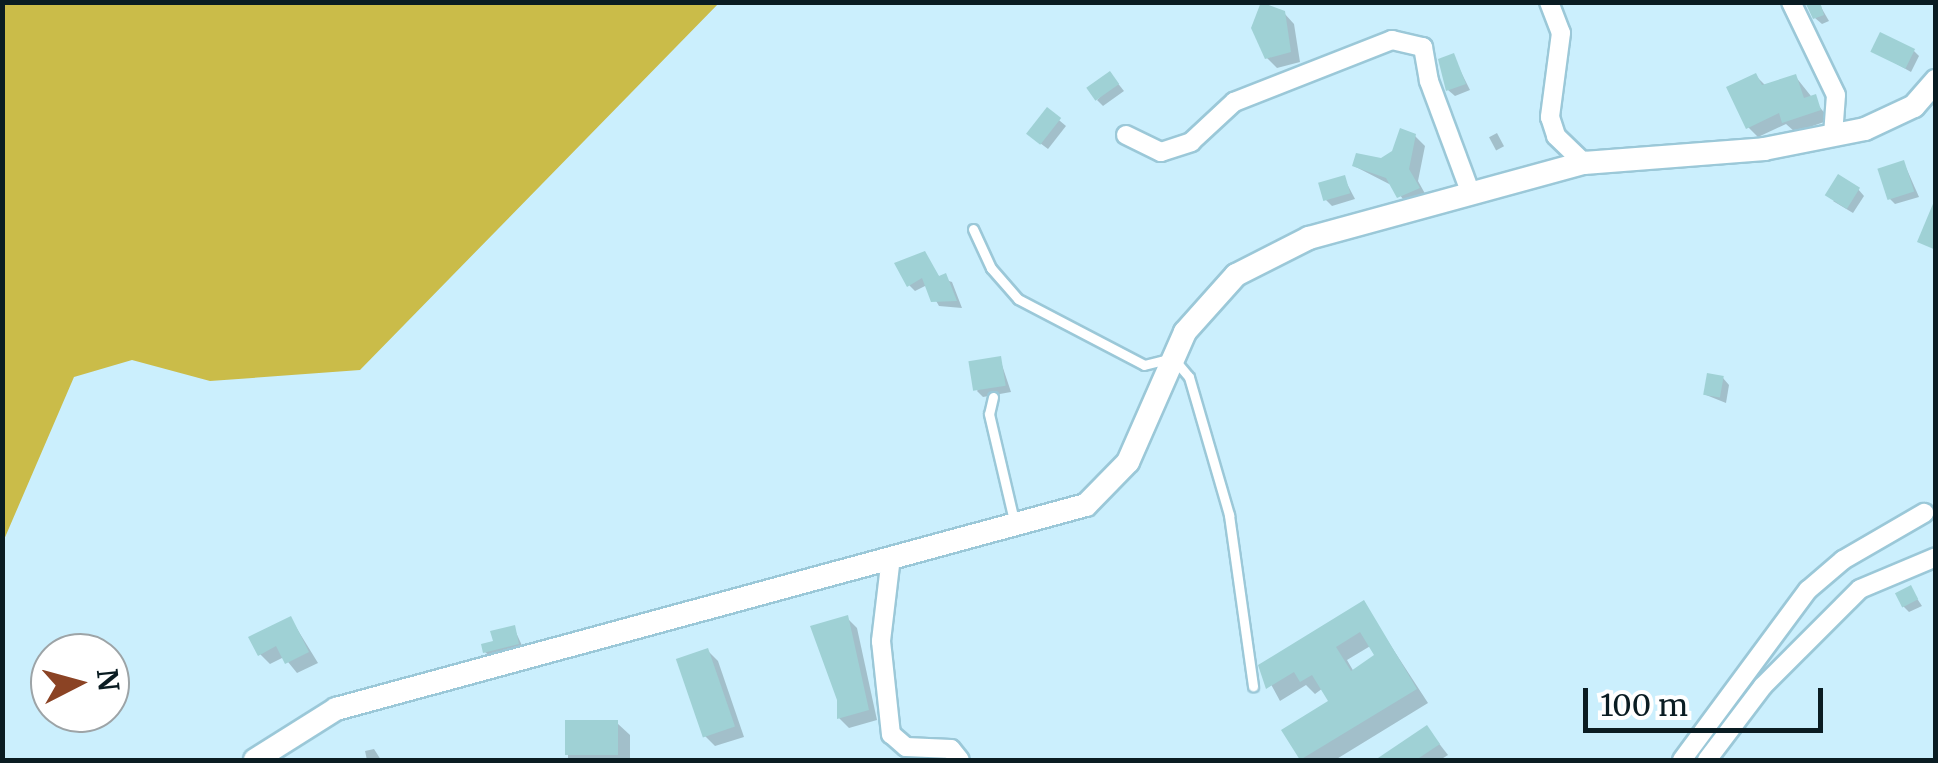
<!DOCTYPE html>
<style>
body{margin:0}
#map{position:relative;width:1938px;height:763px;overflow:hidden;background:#cbeffd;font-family:Merriweather,serif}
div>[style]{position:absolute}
.green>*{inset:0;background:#cabc49}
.shadow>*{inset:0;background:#0003;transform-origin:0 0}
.building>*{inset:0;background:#9fd1d5;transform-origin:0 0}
.roads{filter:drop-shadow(2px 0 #9bc8d8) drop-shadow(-2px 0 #9bc8d8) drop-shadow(0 2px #9bc8d8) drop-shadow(0 -2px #9bc8d8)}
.service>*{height:9px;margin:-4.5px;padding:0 4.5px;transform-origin:4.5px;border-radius:4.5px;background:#fff}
.minor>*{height:18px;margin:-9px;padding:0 9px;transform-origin:9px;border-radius:9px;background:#fff}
.tertiary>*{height:22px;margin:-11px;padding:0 11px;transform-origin:11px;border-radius:11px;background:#fff}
span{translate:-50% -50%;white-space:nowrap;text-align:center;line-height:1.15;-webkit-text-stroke:10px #fff;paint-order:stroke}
.frame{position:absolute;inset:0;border:5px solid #0a1c22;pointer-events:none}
.north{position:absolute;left:30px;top:633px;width:100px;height:100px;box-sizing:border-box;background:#fff;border:2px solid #9da4a7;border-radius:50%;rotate:84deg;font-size:28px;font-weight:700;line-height:40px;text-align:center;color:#0a1c22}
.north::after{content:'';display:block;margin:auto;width:35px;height:45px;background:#8b4324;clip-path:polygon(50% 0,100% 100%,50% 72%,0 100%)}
.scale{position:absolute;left:1583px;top:688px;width:240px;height:45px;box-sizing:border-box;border:5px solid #0a1c22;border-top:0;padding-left:12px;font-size:30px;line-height:35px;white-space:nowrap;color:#0a1c22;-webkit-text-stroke:8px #fff;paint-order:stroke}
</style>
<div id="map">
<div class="green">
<i style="clip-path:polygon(3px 2px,719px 2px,719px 3px,360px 370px,210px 381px,132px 360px,74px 377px,3px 542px)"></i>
</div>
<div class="shadow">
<i style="clip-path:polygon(1818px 2px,1829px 21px,1822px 24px,1815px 18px)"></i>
<i style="clip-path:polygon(1284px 13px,1294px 24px,1300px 62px,1277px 68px,1267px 58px)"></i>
<i style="clip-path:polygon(1872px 50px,1914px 51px,1919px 56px,1911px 72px)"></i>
<i style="clip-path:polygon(1453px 56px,1470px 90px,1455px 96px,1448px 90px)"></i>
<i style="clip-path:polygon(1756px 76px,1766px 86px,1795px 76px,1830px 120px,1795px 132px,1786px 124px,1758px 137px,1748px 127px)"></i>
<i style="clip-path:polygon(1116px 81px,1124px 91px,1103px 106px,1097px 100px)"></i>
<i style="clip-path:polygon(1047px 110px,1066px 126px,1048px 149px,1036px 140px)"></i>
<i style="left:1497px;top:133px;width:15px;height:9px;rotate:62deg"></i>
<i style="clip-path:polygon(1415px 136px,1425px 146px,1418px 181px,1428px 199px,1409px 207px,1393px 186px,1354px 166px,1381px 160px)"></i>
<i style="clip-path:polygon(1904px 163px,1919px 197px,1895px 204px,1889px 198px)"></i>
<i style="clip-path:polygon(1344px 178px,1355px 199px,1332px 206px,1326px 200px)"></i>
<i style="clip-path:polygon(1858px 189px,1864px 196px,1853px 213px,1833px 201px)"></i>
<i style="clip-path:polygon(924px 254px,940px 278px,952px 282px,962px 308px,939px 306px,927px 285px,915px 291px,909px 285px)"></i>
<i style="clip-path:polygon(1000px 359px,1011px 392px,983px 397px,977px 391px)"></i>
<i style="clip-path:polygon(1723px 378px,1729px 385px,1726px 403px,1706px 395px)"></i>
<i style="clip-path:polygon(1910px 588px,1922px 606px,1909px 612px,1902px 605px)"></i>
<i style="clip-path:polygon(evenodd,1363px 603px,1428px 703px,1335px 760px,1303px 760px,1284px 731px,1332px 701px,1323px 688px,1315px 694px,1306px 685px,1280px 701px,1261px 666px,1363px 603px,1372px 645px,1378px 656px,1354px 672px,1347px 660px,1372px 645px)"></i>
<i style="clip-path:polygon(847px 618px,857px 628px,877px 720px,849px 728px,839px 718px)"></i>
<i style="clip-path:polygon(291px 619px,318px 663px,297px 673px,284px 657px,270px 664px,260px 654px)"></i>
<i style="clip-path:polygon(514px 628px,524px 650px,492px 658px,485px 652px)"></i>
<i style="clip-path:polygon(708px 651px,718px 661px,744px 737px,715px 746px,705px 736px)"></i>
<i style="clip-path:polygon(568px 723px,617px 723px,630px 735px,630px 760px,568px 760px)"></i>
<i style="clip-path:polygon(1427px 728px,1448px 755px,1440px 760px,1379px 760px)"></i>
<i style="clip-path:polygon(374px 749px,381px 760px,367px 760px,365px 751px)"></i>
</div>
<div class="building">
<i style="clip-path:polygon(1261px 2px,1285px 11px,1291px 52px,1265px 59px,1251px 28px)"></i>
<i style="clip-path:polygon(1820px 2px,1824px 15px,1813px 19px,1806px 4px)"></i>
<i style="left:1880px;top:32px;width:39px;height:22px;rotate:26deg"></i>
<i style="clip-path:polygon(1454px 53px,1466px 84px,1446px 91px,1438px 59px)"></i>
<i style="left:1110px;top:71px;width:16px;height:29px;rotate:55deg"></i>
<i style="clip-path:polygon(1756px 73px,1762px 85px,1796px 74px,1804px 98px,1816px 94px,1821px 110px,1782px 123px,1779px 113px,1746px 129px,1726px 87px)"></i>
<i style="left:1047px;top:107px;width:18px;height:34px;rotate:38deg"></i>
<i style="clip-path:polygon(1400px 128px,1416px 134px,1409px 169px,1420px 188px,1397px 198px,1386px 178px,1352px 166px,1356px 153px,1381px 158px,1392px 151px)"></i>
<i style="left:1904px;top:160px;width:33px;height:28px;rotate:72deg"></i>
<i style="left:1838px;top:174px;width:26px;height:25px;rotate:32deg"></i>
<i style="left:1345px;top:175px;width:19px;height:28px;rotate:74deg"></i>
<i style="clip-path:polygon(1935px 199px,1936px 199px,1936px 250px,1917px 242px)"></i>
<i style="clip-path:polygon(925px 251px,939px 276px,946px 273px,957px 301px,931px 302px,922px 278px,907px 287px,894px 263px)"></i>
<i style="left:1001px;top:356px;width:30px;height:33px;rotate:81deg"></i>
<i style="left:1707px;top:373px;width:17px;height:22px;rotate:10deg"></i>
<i style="left:1911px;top:585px;width:16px;height:18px;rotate:63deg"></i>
<i style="clip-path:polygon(evenodd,1364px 600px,1417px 689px,1300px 760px,1281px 730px,1328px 701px,1312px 675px,1300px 682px,1294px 672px,1266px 689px,1258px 665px,1364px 600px,1360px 632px,1374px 655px,1351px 671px,1336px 647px,1360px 632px)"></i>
<i style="clip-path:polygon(848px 615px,869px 710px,837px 719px,837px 700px,810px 626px)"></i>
<i style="clip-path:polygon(291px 616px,309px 652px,285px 664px,276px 646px,258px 656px,248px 637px)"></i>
<i style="clip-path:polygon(515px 625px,519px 644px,483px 653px,481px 644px,493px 641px,490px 631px)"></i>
<i style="left:708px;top:648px;width:83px;height:34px;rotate:71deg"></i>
<i style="left:565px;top:720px;width:53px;height:35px"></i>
<i style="clip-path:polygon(1427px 725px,1440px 744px,1416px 760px,1375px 760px)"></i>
</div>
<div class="roads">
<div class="service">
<i style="left:973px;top:229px;width:43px;rotate:65.2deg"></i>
<i style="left:991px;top:268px;width:41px;rotate:48.9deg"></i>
<i style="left:1018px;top:299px;width:142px;rotate:27.6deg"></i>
<i style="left:1144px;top:365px;width:30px;rotate:-14deg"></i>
<i style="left:1173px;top:358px;width:25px;rotate:50deg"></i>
<i style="left:1189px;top:377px;width:144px;rotate:73.8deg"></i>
<i style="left:1229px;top:515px;width:173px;rotate:82deg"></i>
<i style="left:993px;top:397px;width:17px;rotate:103deg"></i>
<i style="left:989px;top:414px;width:110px;rotate:76.8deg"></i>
</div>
<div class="minor">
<i style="left:1549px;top:2px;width:33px;rotate:69deg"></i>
<i style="left:1561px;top:33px;width:85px;rotate:97.5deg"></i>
<i style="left:1550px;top:117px;width:20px;rotate:72deg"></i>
<i style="left:1556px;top:136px;width:39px;rotate:44deg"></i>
<i style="left:1791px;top:2px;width:103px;rotate:64.2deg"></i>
<i style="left:1836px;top:95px;width:40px;rotate:94.3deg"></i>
<i style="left:1126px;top:135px;width:39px;rotate:26deg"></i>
<i style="left:1161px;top:152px;width:32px;rotate:-18deg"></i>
<i style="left:1191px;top:142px;width:59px;rotate:-42.9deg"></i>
<i style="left:1234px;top:102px;width:170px;rotate:-21.4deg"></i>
<i style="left:1392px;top:40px;width:32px;rotate:13deg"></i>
<i style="left:1423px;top:47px;width:35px;rotate:80deg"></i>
<i style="left:1429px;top:81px;width:121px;rotate:69.6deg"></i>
<i style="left:891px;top:557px;width:85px;rotate:96.8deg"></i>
<i style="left:881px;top:641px;width:94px;rotate:83.9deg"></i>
<i style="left:891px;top:734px;width:20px;rotate:41deg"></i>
<i style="left:906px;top:747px;width:45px;rotate:2.5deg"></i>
<i style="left:951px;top:749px;width:14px;rotate:51deg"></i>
<i style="left:1682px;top:760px;width:212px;rotate:-53.5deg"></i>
<i style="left:1808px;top:590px;width:46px;rotate:-40.6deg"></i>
<i style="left:1843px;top:560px;width:94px;rotate:-30.1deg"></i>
<i style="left:1707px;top:760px;width:93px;rotate:-52.9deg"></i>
<i style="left:1763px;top:686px;width:137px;rotate:-45deg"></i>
<i style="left:1860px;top:589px;width:82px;rotate:-22.8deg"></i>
</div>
<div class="tertiary">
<i style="left:255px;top:760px;width:96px;rotate:-32.2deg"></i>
<i style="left:336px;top:709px;width:777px;rotate:-15.22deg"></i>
<i style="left:1086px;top:505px;width:60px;rotate:-45.7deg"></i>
<i style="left:1128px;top:462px;width:142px;rotate:-66.3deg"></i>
<i style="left:1185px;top:332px;width:76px;rotate:-48.2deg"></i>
<i style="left:1236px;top:275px;width:82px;rotate:-26.9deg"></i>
<i style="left:1309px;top:238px;width:285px;rotate:-15.3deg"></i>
<i style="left:1584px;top:163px;width:181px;rotate:-4.4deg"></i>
<i style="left:1764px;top:149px;width:103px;rotate:-11.2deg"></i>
<i style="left:1865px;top:129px;width:54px;rotate:-25.1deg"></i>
<i style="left:1914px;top:106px;width:33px;rotate:-49deg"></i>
</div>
</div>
<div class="frame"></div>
<div class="north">N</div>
<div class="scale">100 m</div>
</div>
